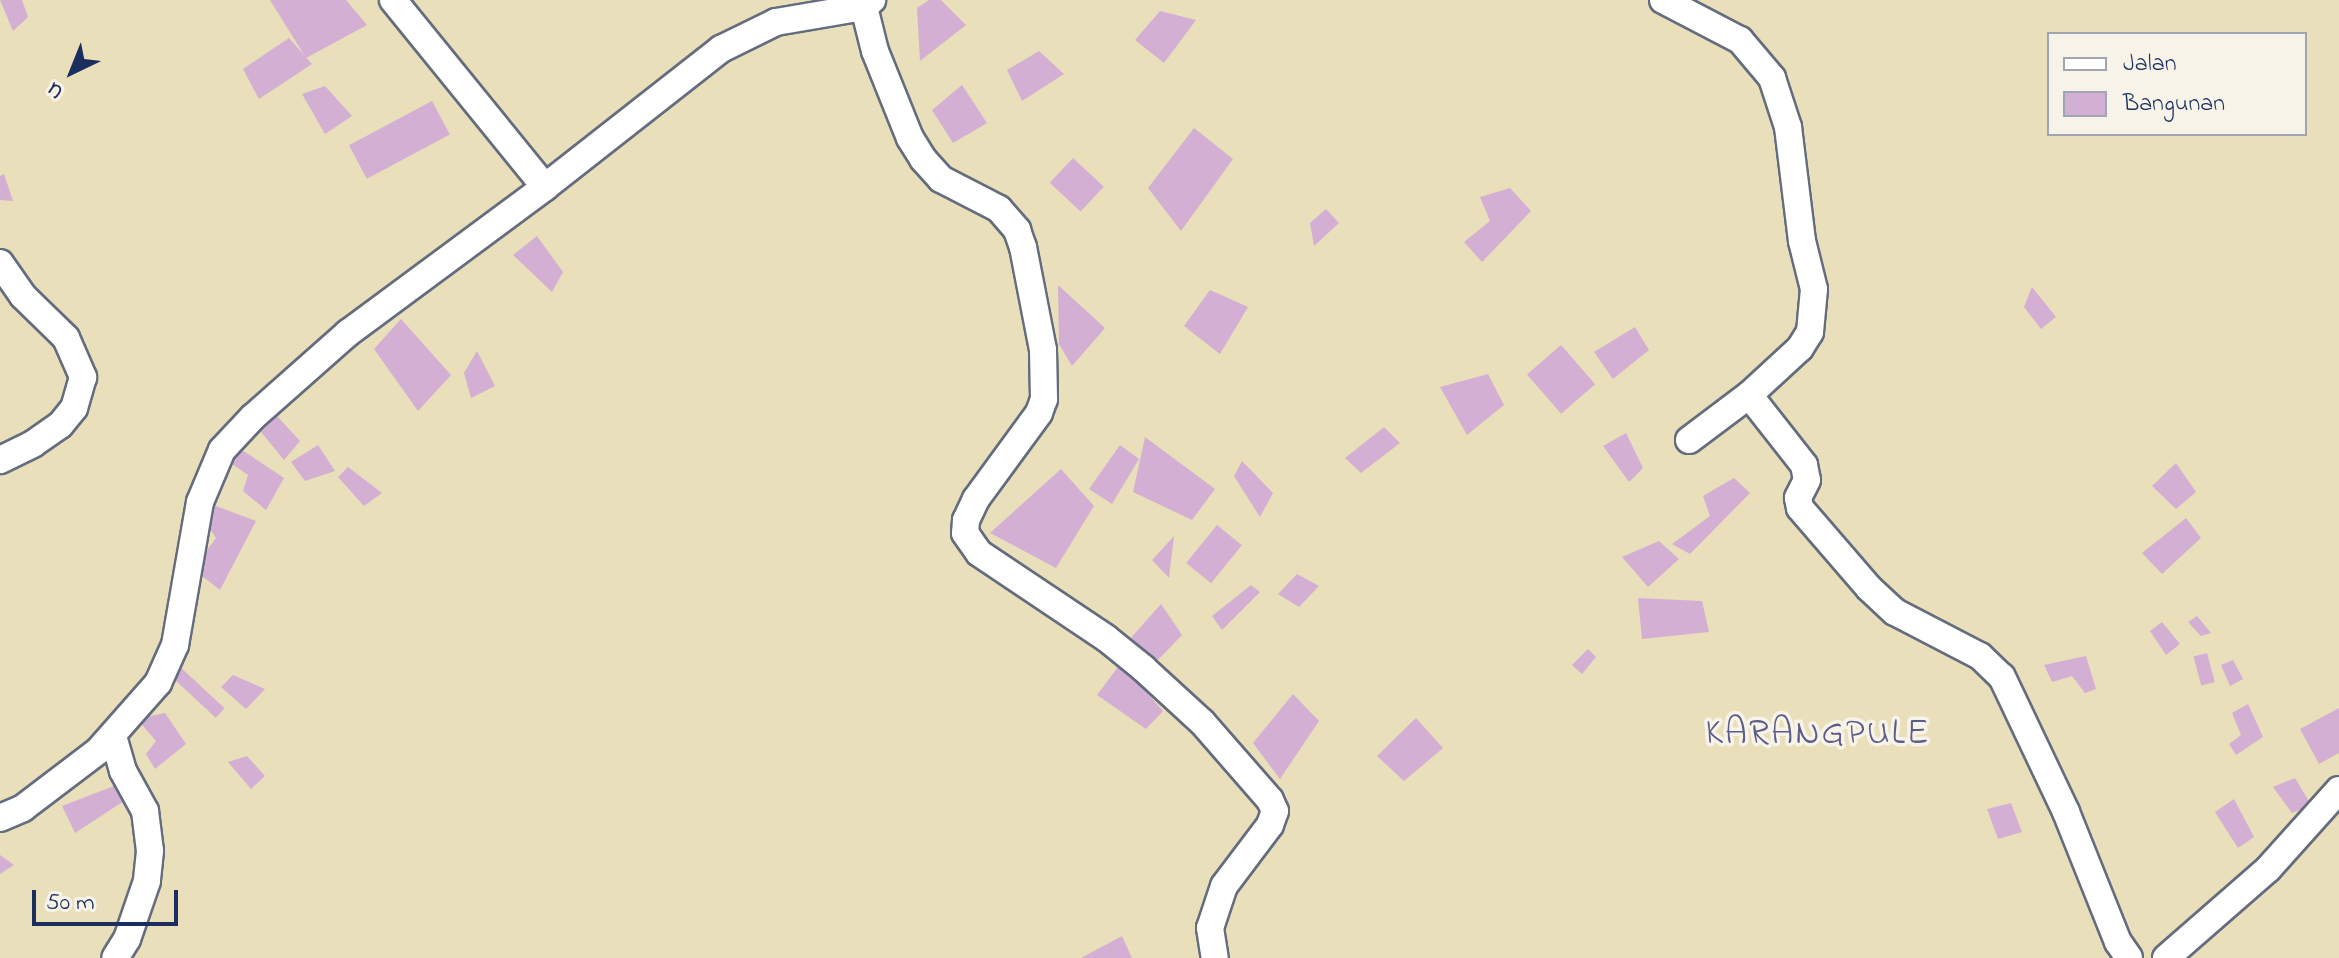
<!DOCTYPE html>
<style>
body{margin:0}
#map{position:relative;width:2339px;height:958px;overflow:hidden;background:#e9dfba;font-family:"Indie Flower",sans-serif}
div>[style]{position:absolute}
.building>*{inset:0;background:#d3afd4;transform-origin:0 0}
.roads{filter:drop-shadow(2px 0 #636d7e) drop-shadow(-2px 0 #636d7e) drop-shadow(0 2px #636d7e) drop-shadow(0 -2px #636d7e)}
.minor>*{height:26px;margin:-13px;padding:0 13px;transform-origin:13px;border-radius:13px;background:#fff}
span{translate:-50% -50%;white-space:nowrap;text-align:center;line-height:1.15;-webkit-text-stroke:7px #f7f3e8;paint-order:stroke}
.quarter-label{font-size:36px;color:#5b5c87;letter-spacing:2px}
.legend{position:absolute;left:2047px;top:32px;width:260px;height:104px;box-sizing:border-box;background:#f7f3e8;border:2px solid #9fa5b1;margin:0;padding:10px 14px;list-style:none;font-size:24px;color:#1b2f5e}
.legend li{display:flex;align-items:center;gap:16px;height:40px}
.legend b{width:40px;border:2px solid #9fa5b1}
.north{position:absolute;left:32px;top:32px;width:80px;height:80px;-webkit-text-stroke:6px #f7f3e8;paint-order:stroke;rotate:223deg;font-size:22px;font-weight:700;line-height:32px;text-align:center;color:#1b2f5e}
.north::after{content:'';display:block;margin:auto;width:28px;height:36px;background:#1b2f5e;clip-path:polygon(50% 0,100% 100%,50% 72%,0 100%)}
.scale{position:absolute;left:32px;top:890px;width:146px;height:36px;box-sizing:border-box;border:4px solid #1b2f5e;border-top:0;padding-left:10px;font-size:24px;line-height:28px;white-space:nowrap;color:#1b2f5e;-webkit-text-stroke:6px #f7f3e8;paint-order:stroke}
</style>
<div id="map">
<div class="building">
<i style="clip-path:polygon(0 0,22px 0,28px 17px,13px 31px)"></i>
<i style="clip-path:polygon(270px 0,346px 0,367px 25px,306px 58px)"></i>
<i style="clip-path:polygon(929px 0,941px 0,966px 25px,920px 61px,917px 8px)"></i>
<i style="clip-path:polygon(1160px 11px,1196px 20px,1164px 63px,1135px 40px)"></i>
<i style="clip-path:polygon(289px 38px,312px 64px,259px 99px,243px 69px)"></i>
<i style="clip-path:polygon(1039px 51px,1064px 74px,1022px 101px,1007px 70px)"></i>
<i style="clip-path:polygon(962px 85px,987px 123px,953px 143px,932px 110px)"></i>
<i style="clip-path:polygon(325px 86px,352px 116px,325px 134px,302px 94px)"></i>
<i style="left:432px;top:101px;width:38px;height:94px;rotate:62deg"></i>
<i style="clip-path:polygon(1194px 128px,1233px 159px,1181px 231px,1148px 188px)"></i>
<i style="left:1073px;top:158px;width:42px;height:34px;rotate:43deg"></i>
<i style="clip-path:polygon(4px 174px,13px 201px,0 200px,0 176px)"></i>
<i style="clip-path:polygon(1510px 188px,1531px 211px,1482px 262px,1464px 242px,1490px 221px,1480px 197px)"></i>
<i style="clip-path:polygon(1326px 209px,1339px 223px,1314px 246px,1310px 223px)"></i>
<i style="clip-path:polygon(537px 236px,563px 272px,552px 292px,513px 255px)"></i>
<i style="clip-path:polygon(1058px 285px,1105px 328px,1072px 366px,1059px 344px)"></i>
<i style="clip-path:polygon(2032px 287px,2056px 317px,2041px 329px,2024px 307px)"></i>
<i style="clip-path:polygon(1210px 290px,1248px 307px,1220px 354px,1184px 326px)"></i>
<i style="clip-path:polygon(401px 319px,451px 375px,418px 411px,374px 349px)"></i>
<i style="clip-path:polygon(1635px 327px,1649px 350px,1613px 379px,1594px 352px)"></i>
<i style="left:1561px;top:345px;width:52px;height:45px;rotate:49deg"></i>
<i style="clip-path:polygon(477px 351px,495px 386px,471px 398px,464px 373px)"></i>
<i style="clip-path:polygon(1488px 374px,1504px 405px,1467px 435px,1440px 387px)"></i>
<i style="clip-path:polygon(277px 416px,300px 441px,284px 460px,261px 432px)"></i>
<i style="clip-path:polygon(1384px 427px,1400px 443px,1361px 473px,1345px 458px)"></i>
<i style="clip-path:polygon(1626px 433px,1643px 468px,1629px 482px,1603px 446px)"></i>
<i style="clip-path:polygon(1145px 437px,1215px 489px,1192px 520px,1133px 492px)"></i>
<i style="clip-path:polygon(318px 445px,335px 471px,305px 481px,291px 462px)"></i>
<i style="clip-path:polygon(1120px 445px,1139px 459px,1112px 504px,1089px 489px)"></i>
<i style="clip-path:polygon(242px 450px,284px 478px,266px 510px,243px 491px,248px 475px,232px 464px)"></i>
<i style="clip-path:polygon(1242px 461px,1273px 493px,1260px 517px,1234px 476px)"></i>
<i style="clip-path:polygon(2176px 463px,2196px 492px,2176px 509px,2152px 486px)"></i>
<i style="clip-path:polygon(348px 467px,382px 493px,364px 506px,338px 477px)"></i>
<i style="clip-path:polygon(1061px 469px,1094px 506px,1056px 568px,990px 533px)"></i>
<i style="clip-path:polygon(1734px 478px,1750px 493px,1690px 554px,1672px 544px,1710px 516px,1703px 496px)"></i>
<i style="clip-path:polygon(208px 503px,256px 521px,220px 590px,193px 569px,216px 538px,205px 522px)"></i>
<i style="clip-path:polygon(2186px 518px,2201px 538px,2162px 574px,2142px 553px)"></i>
<i style="left:1217px;top:525px;width:32px;height:49px;rotate:39deg"></i>
<i style="clip-path:polygon(1174px 536px,1169px 578px,1152px 560px)"></i>
<i style="clip-path:polygon(1659px 541px,1679px 559px,1648px 587px,1622px 557px)"></i>
<i style="clip-path:polygon(1297px 574px,1319px 586px,1299px 607px,1278px 594px)"></i>
<i style="clip-path:polygon(1251px 585px,1260px 592px,1222px 630px,1212px 616px)"></i>
<i style="clip-path:polygon(1638px 598px,1702px 601px,1709px 632px,1642px 639px)"></i>
<i style="clip-path:polygon(1161px 604px,1182px 635px,1154px 664px,1129px 640px)"></i>
<i style="clip-path:polygon(2197px 616px,2211px 633px,2201px 636px,2188px 622px)"></i>
<i style="clip-path:polygon(2162px 622px,2180px 644px,2166px 655px,2150px 631px)"></i>
<i style="clip-path:polygon(1588px 649px,1596px 657px,1582px 674px,1572px 665px)"></i>
<i style="left:2207px;top:653px;width:30px;height:14px;rotate:75deg"></i>
<i style="clip-path:polygon(2086px 656px,2096px 689px,2085px 693px,2072px 676px,2052px 682px,2044px 665px)"></i>
<i style="clip-path:polygon(2233px 660px,2243px 679px,2230px 686px,2221px 665px)"></i>
<i style="clip-path:polygon(1121px 663px,1163px 711px,1146px 729px,1097px 695px)"></i>
<i style="left:177px;top:664px;width:65px;height:13px;rotate:43deg"></i>
<i style="clip-path:polygon(233px 675px,265px 689px,246px 709px,221px 687px)"></i>
<i style="clip-path:polygon(1293px 694px,1319px 721px,1280px 779px,1253px 743px)"></i>
<i style="clip-path:polygon(2248px 704px,2263px 737px,2236px 755px,2229px 744px,2241px 735px,2232px 713px)"></i>
<i style="clip-path:polygon(2339px 708px,2339px 753px,2319px 764px,2300px 729px)"></i>
<i style="clip-path:polygon(165px 713px,186px 744px,155px 769px,146px 754px,156px 741px,137px 719px)"></i>
<i style="clip-path:polygon(1416px 718px,1443px 748px,1404px 781px,1377px 756px)"></i>
<i style="clip-path:polygon(247px 756px,265px 776px,251px 789px,228px 762px)"></i>
<i style="clip-path:polygon(2295px 778px,2311px 805px,2292px 813px,2273px 787px)"></i>
<i style="clip-path:polygon(114px 786px,124px 801px,75px 833px,62px 806px)"></i>
<i style="clip-path:polygon(2234px 799px,2254px 837px,2238px 848px,2215px 812px)"></i>
<i style="clip-path:polygon(2011px 803px,2022px 832px,1998px 839px,1987px 809px)"></i>
<i style="clip-path:polygon(0 855px,14px 865px,0 874px)"></i>
<i style="clip-path:polygon(1122px 936px,1132px 958px,1081px 958px)"></i>
</div>
<div class="roads">
<div class="minor">
<i style="left:393px;top:0;width:241px;rotate:50.9deg"></i>
<i style="left:1663px;top:0;width:87px;rotate:27.5deg"></i>
<i style="left:1740px;top:40px;width:50px;rotate:49.9deg"></i>
<i style="left:1772px;top:78px;width:52px;rotate:71.9deg"></i>
<i style="left:1788px;top:127px;width:115px;rotate:83deg"></i>
<i style="left:1802px;top:241px;width:49px;rotate:76deg"></i>
<i style="left:1814px;top:289px;width:43px;rotate:95.3deg"></i>
<i style="left:1810px;top:332px;width:19px;rotate:122deg"></i>
<i style="left:1800px;top:348px;width:69px;rotate:137.3deg"></i>
<i style="left:1749px;top:395px;width:75px;rotate:143.1deg"></i>
<i style="left:864px;top:7px;width:45px;rotate:76deg"></i>
<i style="left:875px;top:51px;width:94px;rotate:68.1deg"></i>
<i style="left:910px;top:138px;width:25px;rotate:58deg"></i>
<i style="left:923px;top:159px;width:27px;rotate:48deg"></i>
<i style="left:941px;top:179px;width:65px;rotate:27.3deg"></i>
<i style="left:999px;top:209px;width:28px;rotate:49deg"></i>
<i style="left:1017px;top:230px;width:18px;rotate:71deg"></i>
<i style="left:1023px;top:247px;width:105px;rotate:79deg"></i>
<i style="left:1043px;top:350px;width:49px;rotate:88.8deg"></i>
<i style="left:1044px;top:399px;width:15px;rotate:110deg"></i>
<i style="left:1039px;top:413px;width:107px;rotate:126.2deg"></i>
<i style="left:976px;top:499px;width:23px;rotate:115deg"></i>
<i style="left:966px;top:520px;width:13px;rotate:94deg"></i>
<i style="left:965px;top:533px;width:24px;rotate:55deg"></i>
<i style="left:979px;top:553px;width:153px;rotate:33.8deg"></i>
<i style="left:1106px;top:638px;width:48px;rotate:39deg"></i>
<i style="left:1143px;top:668px;width:80px;rotate:42.5deg"></i>
<i style="left:1202px;top:722px;width:103px;rotate:48.9deg"></i>
<i style="left:1270px;top:800px;width:12px;rotate:66deg"></i>
<i style="left:1275px;top:811px;width:15px;rotate:110deg"></i>
<i style="left:1270px;top:825px;width:76px;rotate:127deg"></i>
<i style="left:1224px;top:886px;width:44px;rotate:108.4deg"></i>
<i style="left:1210px;top:928px;width:30px;rotate:81deg"></i>
<i style="left:0;top:263px;width:40px;rotate:55.1deg"></i>
<i style="left:23px;top:296px;width:60px;rotate:44.3deg"></i>
<i style="left:66px;top:338px;width:43px;rotate:66.4deg"></i>
<i style="left:83px;top:377px;width:32px;rotate:106deg"></i>
<i style="left:74px;top:408px;width:22px;rotate:129deg"></i>
<i style="left:60px;top:425px;width:33px;rotate:145deg"></i>
<i style="left:33px;top:444px;width:37px;rotate:154deg"></i>
<i style="left:1749px;top:395px;width:89px;rotate:51.8deg"></i>
<i style="left:1804px;top:465px;width:15px;rotate:79deg"></i>
<i style="left:1807px;top:480px;width:20px;rotate:117deg"></i>
<i style="left:1798px;top:498px;width:10px;rotate:79deg"></i>
<i style="left:1800px;top:508px;width:106px;rotate:49.2deg"></i>
<i style="left:1869px;top:588px;width:35px;rotate:43deg"></i>
<i style="left:1895px;top:612px;width:96px;rotate:27.4deg"></i>
<i style="left:1980px;top:656px;width:30px;rotate:44deg"></i>
<i style="left:2002px;top:677px;width:149px;rotate:64.6deg"></i>
<i style="left:2066px;top:812px;width:140px;rotate:68.2deg"></i>
<i style="left:2118px;top:942px;width:19px;rotate:55deg"></i>
<i style="left:113px;top:736px;width:36px;rotate:74deg"></i>
<i style="left:123px;top:771px;width:46px;rotate:61.2deg"></i>
<i style="left:145px;top:811px;width:40px;rotate:82.9deg"></i>
<i style="left:150px;top:851px;width:30px;rotate:96deg"></i>
<i style="left:147px;top:881px;width:61px;rotate:109deg"></i>
<i style="left:127px;top:939px;width:22px;rotate:122deg"></i>
<i style="left:0;top:818px;width:25px;rotate:-23deg"></i>
<i style="left:23px;top:808px;width:94px;rotate:-37.2deg"></i>
<i style="left:98px;top:751px;width:91px;rotate:-48.6deg"></i>
<i style="left:158px;top:683px;width:42px;rotate:-65.9deg"></i>
<i style="left:175px;top:645px;width:145px;rotate:-80.1deg"></i>
<i style="left:200px;top:502px;width:56px;rotate:-67.1deg"></i>
<i style="left:222px;top:450px;width:45px;rotate:-46.8deg"></i>
<i style="left:253px;top:417px;width:127px;rotate:-41.5deg"></i>
<i style="left:348px;top:333px;width:245px;rotate:-36.5deg"></i>
<i style="left:545px;top:187px;width:224px;rotate:-38.1deg"></i>
<i style="left:721px;top:49px;width:61px;rotate:-26.1deg"></i>
<i style="left:776px;top:22px;width:89px;rotate:-9.7deg"></i>
<i style="left:864px;top:7px;width:11px;rotate:-41deg"></i>
<i style="left:2166px;top:958px;width:135px;rotate:-41.1deg"></i>
<i style="left:2268px;top:869px;width:106px;rotate:-48.1deg"></i>
</div>
</div>
<div class="quarter-label">
<span style="left:1818px;top:735px">KARANGPULE</span>
</div>
<ul class="legend">
<li><b style="height:10px;background:#fff"></b>Jalan</li>
<li><b style="height:22px;background:#d3afd4"></b>Bangunan</li>
</ul>
<div class="north">U</div>
<div class="scale">50 m</div>
</div>
